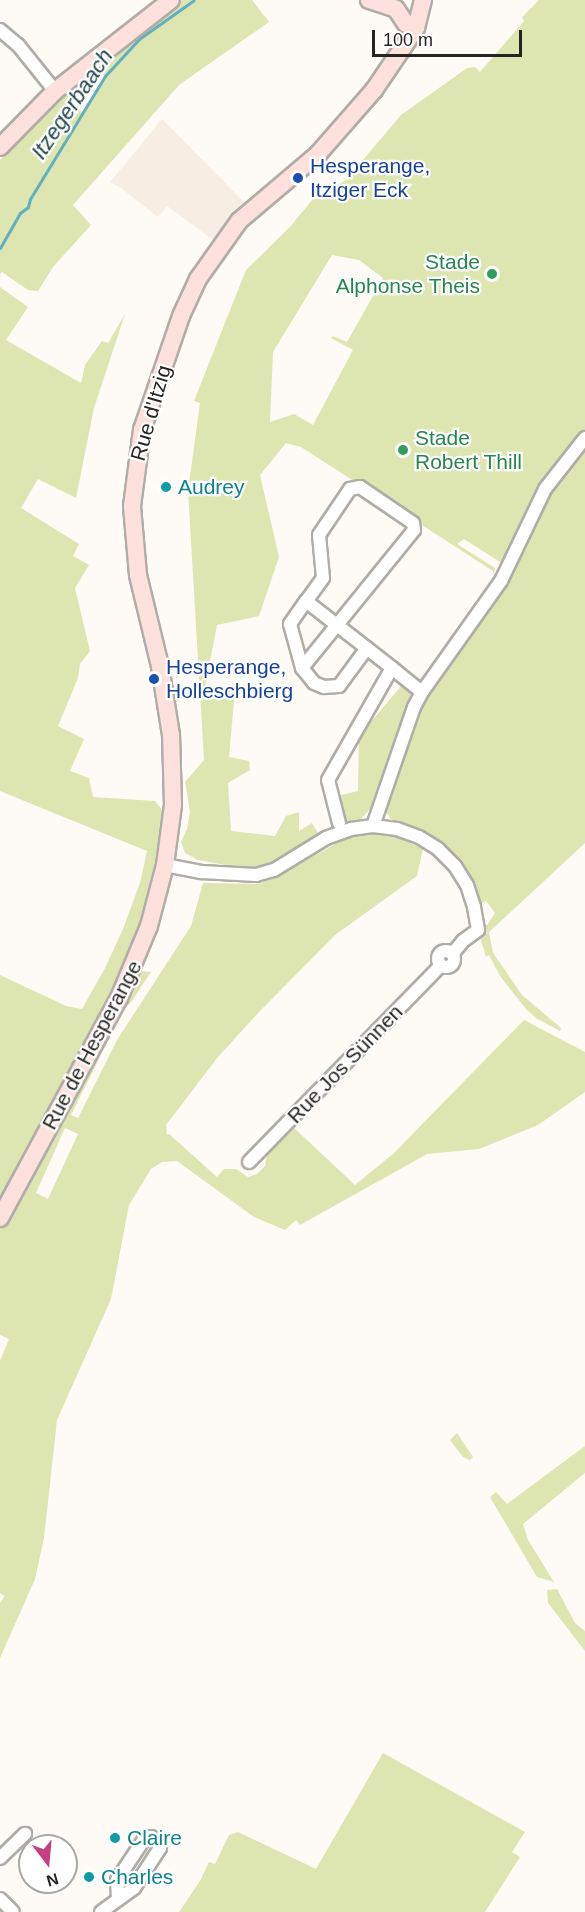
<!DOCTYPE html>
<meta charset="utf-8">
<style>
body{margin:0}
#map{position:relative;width:585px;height:1912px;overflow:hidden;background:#fefbf6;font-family:Helvetica,sans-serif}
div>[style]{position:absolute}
.built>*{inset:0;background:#f6eee2}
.green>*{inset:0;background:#dde5b1}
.stream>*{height:3px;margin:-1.5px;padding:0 1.5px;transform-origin:1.5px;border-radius:1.5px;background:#61b0bf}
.roads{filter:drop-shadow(2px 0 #b0ada8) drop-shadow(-2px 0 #b0ada8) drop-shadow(0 2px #b0ada8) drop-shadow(0 -2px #b0ada8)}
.minor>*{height:12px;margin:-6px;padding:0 6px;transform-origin:6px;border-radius:6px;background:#fff}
.minor>.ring{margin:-6px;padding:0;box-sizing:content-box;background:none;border:12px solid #fff;border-radius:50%}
.secondary>*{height:16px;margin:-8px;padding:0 8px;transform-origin:8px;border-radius:8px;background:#fee0dc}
.dots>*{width:16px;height:16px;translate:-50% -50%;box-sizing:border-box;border:3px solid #fff;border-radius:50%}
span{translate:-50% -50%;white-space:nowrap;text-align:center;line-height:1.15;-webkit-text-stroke:4.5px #fff;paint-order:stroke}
.transit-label{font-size:21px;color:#164399}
.left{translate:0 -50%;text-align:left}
.leisure-label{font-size:21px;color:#27864d}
.right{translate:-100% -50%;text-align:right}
.street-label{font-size:21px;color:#252422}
.culture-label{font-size:21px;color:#0d838f}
.water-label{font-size:22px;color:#21464d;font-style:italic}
.north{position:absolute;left:18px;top:1834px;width:60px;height:60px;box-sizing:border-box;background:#fff;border:2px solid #a8a7a7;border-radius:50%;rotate:164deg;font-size:16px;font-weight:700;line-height:24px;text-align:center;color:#252422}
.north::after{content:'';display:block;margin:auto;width:21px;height:27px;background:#c54081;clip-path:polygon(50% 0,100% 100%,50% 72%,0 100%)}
.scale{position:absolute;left:372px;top:30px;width:150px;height:27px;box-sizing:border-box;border:3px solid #252422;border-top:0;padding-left:8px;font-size:18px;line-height:21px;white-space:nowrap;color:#252422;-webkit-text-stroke:4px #fff;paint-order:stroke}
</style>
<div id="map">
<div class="built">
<i style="clip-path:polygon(162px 119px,248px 206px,213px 240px,167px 206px,158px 217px,121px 188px,110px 182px)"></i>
</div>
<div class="green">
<i style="clip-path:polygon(182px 0,252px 0,269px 22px,179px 85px,73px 205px,91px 225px,53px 267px,38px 291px,28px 290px,2px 272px,0 274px,0 160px,66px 94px,82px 112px,105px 76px,96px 68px,134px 35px)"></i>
<i style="clip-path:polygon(evenodd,539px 0,585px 0,585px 843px,489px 932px,493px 953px,522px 995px,561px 1028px,560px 1031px,536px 1018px,526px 1009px,500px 976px,489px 955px,486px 957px,478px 930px,487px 925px,495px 913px,486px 901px,481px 903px,474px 885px,461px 865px,447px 848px,424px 832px,393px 822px,384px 809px,426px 695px,508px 567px,464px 539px,457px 544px,495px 568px,494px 577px,493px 571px,301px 447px,286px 443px,260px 475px,279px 557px,259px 616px,217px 625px,205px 687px,235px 690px,229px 757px,249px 761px,250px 770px,228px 783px,231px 831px,275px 836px,286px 816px,299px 812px,299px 831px,312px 823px,319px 835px,270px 864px,257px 868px,236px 867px,198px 860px,185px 853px,181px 842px,187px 829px,190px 812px,185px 782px,204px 760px,188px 491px,200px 403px,194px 401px,246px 270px,290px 227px,312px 200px,346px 180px,401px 115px,467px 68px,475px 67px,480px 72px,524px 21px,522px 17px,539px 0,332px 255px,359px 260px,383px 278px,347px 342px,333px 336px,331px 338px,353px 350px,313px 425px,294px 414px,270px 422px,273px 352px,332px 255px)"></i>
<i style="clip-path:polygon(evenodd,0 287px,28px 307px,6px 340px,81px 383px,85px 365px,102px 341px,108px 343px,125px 314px,94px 408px,76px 498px,38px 479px,21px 508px,79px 544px,73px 556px,89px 565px,75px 588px,90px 651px,80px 664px,78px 678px,58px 726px,84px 739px,70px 771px,89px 778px,93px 797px,155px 801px,163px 811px,155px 862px,140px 921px,111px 993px,79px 1052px,87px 1056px,105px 1035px,110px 1037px,71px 1115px,78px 1118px,117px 1040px,191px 926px,203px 883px,258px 884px,277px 877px,344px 839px,373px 833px,393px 835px,423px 849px,417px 876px,335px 935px,258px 1013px,218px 1057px,166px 1125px,167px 1135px,169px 1134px,217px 1177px,224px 1169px,236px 1169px,248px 1177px,257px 1174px,265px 1166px,267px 1154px,293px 1127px,355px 1185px,394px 1153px,524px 1020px,585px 1052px,585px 1092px,538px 1125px,479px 1149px,427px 1154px,300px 1225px,296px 1220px,285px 1230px,254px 1217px,177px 1161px,162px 1162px,151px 1169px,129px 1205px,111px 1299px,57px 1420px,44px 1538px,35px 1579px,0 1658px,0 1603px,5px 1596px,0 1593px,0 1361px,9px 1339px,0 1335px,0 975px,66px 1006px,82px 1009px,105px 968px,123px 929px,140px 883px,147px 851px,0 791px,0 287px,65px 1128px,78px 1134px,48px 1199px,36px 1193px,65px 1128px)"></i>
<i style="clip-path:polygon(402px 685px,410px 694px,410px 700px,371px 808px,359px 821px,346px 824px,341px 819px,337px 796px,358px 791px,359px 729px,370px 723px)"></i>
<i style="clip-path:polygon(140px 971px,151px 972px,129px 1005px,125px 1003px)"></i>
<i style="clip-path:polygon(457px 1433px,473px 1457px,470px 1460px,463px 1457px,450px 1440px)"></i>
<i style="clip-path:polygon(585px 1446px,585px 1473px,523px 1524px,528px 1540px,554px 1582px,537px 1577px,490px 1497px,496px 1492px,507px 1504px)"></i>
<i style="clip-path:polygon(557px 1589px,575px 1623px,585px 1631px,585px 1651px,548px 1603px,547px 1590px)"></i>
<i style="clip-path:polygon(383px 1753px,525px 1832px,512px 1852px,520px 1857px,485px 1912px,179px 1912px,200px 1881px,209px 1862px,215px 1864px,229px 1835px,238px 1832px,316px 1869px)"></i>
</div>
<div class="stream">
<i style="left:0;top:248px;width:40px;rotate:-60.3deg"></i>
<i style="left:20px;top:213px;width:10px;rotate:-37deg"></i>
<i style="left:28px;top:207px;width:8px;rotate:-76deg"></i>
<i style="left:30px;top:199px;width:144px;rotate:-58.6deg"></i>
<i style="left:105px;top:76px;width:50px;rotate:-47.4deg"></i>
<i style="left:139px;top:39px;width:67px;rotate:-35.3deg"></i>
</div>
<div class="roads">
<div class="minor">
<i style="left:0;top:30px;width:23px;rotate:40deg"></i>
<i style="left:18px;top:45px;width:59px;rotate:51.2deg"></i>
<i style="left:306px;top:601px;width:28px;rotate:125deg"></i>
<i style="left:290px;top:624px;width:46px;rotate:74.7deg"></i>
<i style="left:302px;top:668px;width:19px;rotate:51deg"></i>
<i style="left:314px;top:683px;width:11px;rotate:22deg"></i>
<i style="left:324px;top:687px;width:15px;rotate:-4deg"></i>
<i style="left:339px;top:686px;width:47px;rotate:-53.6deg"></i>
<i style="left:302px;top:668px;width:55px;rotate:-50.9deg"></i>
<i style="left:337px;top:625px;width:122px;rotate:-51deg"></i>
<i style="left:414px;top:530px;width:7px;rotate:-98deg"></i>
<i style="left:413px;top:523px;width:64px;rotate:-145.8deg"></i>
<i style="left:360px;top:487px;width:10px;rotate:169deg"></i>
<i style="left:350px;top:489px;width:55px;rotate:124deg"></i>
<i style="left:319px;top:535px;width:43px;rotate:84.7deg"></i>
<i style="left:323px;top:578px;width:29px;rotate:126deg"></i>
<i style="left:306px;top:601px;width:39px;rotate:38deg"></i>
<i style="left:337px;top:625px;width:70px;rotate:38deg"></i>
<i style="left:392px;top:668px;width:38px;rotate:39deg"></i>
<i style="left:339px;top:823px;width:44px;rotate:-104.3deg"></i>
<i style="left:328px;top:780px;width:129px;rotate:-60.3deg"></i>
<i style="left:373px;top:826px;width:126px;rotate:-71deg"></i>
<i style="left:414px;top:707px;width:17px;rotate:-62deg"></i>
<i style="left:422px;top:692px;width:136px;rotate:-54.6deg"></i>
<i style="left:501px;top:581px;width:102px;rotate:-64.4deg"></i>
<i style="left:545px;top:489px;width:65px;rotate:-51.9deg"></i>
<i style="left:165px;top:865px;width:38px;rotate:11deg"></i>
<i style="left:202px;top:872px;width:54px;rotate:3.2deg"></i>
<i style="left:256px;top:875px;width:19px;rotate:-16deg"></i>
<i style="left:274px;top:870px;width:61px;rotate:-31.6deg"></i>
<i style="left:326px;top:838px;width:27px;rotate:-20deg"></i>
<i style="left:351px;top:829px;width:22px;rotate:-8deg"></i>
<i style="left:373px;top:826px;width:24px;rotate:7deg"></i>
<i style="left:397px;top:829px;width:23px;rotate:20deg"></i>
<i style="left:419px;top:837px;width:22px;rotate:32deg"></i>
<i style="left:438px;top:849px;width:24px;rotate:45deg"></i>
<i style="left:455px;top:866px;width:22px;rotate:58deg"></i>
<i style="left:467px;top:885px;width:23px;rotate:72deg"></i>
<i style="left:474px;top:907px;width:23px;rotate:80deg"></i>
<i style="left:478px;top:930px;width:19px;rotate:144deg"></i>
<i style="left:463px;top:941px;width:17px;rotate:130deg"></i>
<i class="ring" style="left:438px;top:951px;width:4px;height:4px"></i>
<i style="left:249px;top:1162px;width:275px;rotate:-45.7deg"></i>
<i style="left:0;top:1858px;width:35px;rotate:-44deg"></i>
<i style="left:0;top:1899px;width:18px;rotate:45deg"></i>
<i style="left:101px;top:1912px;width:41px;rotate:-36deg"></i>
<i style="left:134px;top:1888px;width:48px;rotate:-57deg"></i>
<i style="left:160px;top:1848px;width:7px;rotate:-106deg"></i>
<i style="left:158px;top:1841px;width:8px;rotate:-150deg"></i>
<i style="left:151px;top:1837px;width:6px;rotate:171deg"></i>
<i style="left:145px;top:1838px;width:50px;rotate:123.7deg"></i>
<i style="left:117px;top:1880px;width:18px;rotate:87deg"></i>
</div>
<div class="secondary">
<i style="left:369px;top:0;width:28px;rotate:18deg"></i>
<i style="left:396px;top:9px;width:18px;rotate:56deg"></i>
<i style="left:0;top:147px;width:78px;rotate:-45.5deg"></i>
<i style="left:55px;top:91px;width:147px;rotate:-38.1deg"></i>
<i style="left:0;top:1218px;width:250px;rotate:-61.6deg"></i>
<i style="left:119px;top:998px;width:78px;rotate:-67.4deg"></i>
<i style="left:149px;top:926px;width:63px;rotate:-75.3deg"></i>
<i style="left:165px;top:865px;width:61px;rotate:-82.4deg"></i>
<i style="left:173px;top:805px;width:70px;rotate:-91.6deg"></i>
<i style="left:171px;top:735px;width:70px;rotate:-99.1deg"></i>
<i style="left:160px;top:666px;width:94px;rotate:-103.6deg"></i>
<i style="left:138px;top:575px;width:69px;rotate:-95deg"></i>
<i style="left:132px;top:506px;width:77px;rotate:-82.5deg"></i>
<i style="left:142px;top:430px;width:120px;rotate:-71.1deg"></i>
<i style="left:181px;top:316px;width:41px;rotate:-65.3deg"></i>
<i style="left:198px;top:279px;width:71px;rotate:-54.7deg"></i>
<i style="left:239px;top:221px;width:104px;rotate:-40.3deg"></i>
<i style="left:318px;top:154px;width:85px;rotate:-48.8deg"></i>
<i style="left:374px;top:90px;width:75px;rotate:-55.9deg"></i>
<i style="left:416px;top:28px;width:29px;rotate:-76deg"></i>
</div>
</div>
<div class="dots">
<i style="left:298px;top:178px;background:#1a4fb4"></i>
<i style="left:492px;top:274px;background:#2e9e5b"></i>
<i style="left:403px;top:450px;background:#2e9e5b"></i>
<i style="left:166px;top:487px;background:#0f9aa8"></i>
<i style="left:154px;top:679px;background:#1a4fb4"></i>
<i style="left:115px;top:1838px;background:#0f9aa8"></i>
<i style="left:89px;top:1877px;background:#0f9aa8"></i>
</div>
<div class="transit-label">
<span class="left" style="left:310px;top:178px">Hesperange,<br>Itziger Eck</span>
<span class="left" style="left:166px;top:679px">Hesperange,<br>Holleschbierg</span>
</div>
<div class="leisure-label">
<span class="right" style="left:480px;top:274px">Stade<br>Alphonse Theis</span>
<span class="left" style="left:415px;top:450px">Stade<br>Robert Thill</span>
</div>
<div class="street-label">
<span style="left:151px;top:413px;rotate:-74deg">Rue d'Itzig</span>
<span style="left:92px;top:1045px;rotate:-62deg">Rue de Hesperange</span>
<span style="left:345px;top:1064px;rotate:-46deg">Rue Jos Sünnen</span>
</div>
<div class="culture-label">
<span class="left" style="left:178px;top:487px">Audrey</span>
<span class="left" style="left:127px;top:1838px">Claire</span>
<span class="left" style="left:101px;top:1877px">Charles</span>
</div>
<div class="water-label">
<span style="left:72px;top:104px;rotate:-56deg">Itzegerbaach</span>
</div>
<div class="north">N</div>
<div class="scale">100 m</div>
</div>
